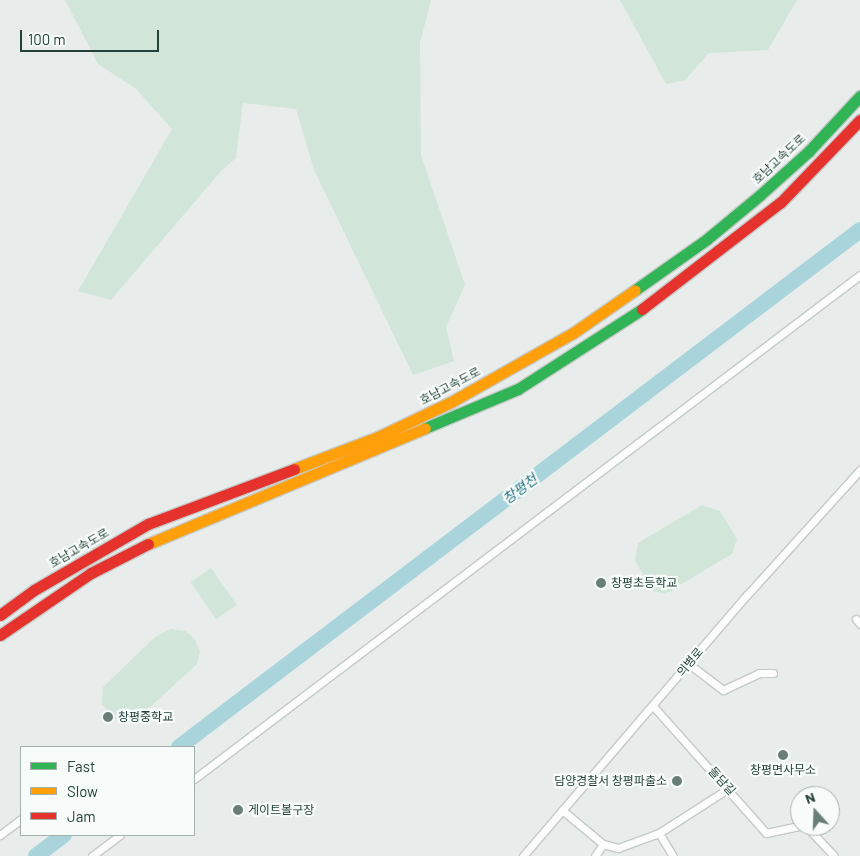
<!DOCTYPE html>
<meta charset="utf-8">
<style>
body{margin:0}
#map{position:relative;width:860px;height:856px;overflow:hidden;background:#e8edeb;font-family:Barlow,"Noto Sans KR",sans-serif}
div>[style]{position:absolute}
.green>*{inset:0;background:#d1e6d8;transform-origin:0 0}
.river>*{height:16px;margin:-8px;padding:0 8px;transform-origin:8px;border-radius:8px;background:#a9d4db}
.roads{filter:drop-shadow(1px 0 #c5cac8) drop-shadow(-1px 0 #c5cac8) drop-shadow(0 1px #c5cac8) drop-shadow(0 -1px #c5cac8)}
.street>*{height:7px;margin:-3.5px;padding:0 3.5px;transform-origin:3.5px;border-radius:3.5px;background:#fcfcfc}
.fast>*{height:11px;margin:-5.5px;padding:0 5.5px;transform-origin:5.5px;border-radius:5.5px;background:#30b455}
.slow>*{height:11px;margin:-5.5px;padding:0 5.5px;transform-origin:5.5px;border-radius:5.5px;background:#ff9f0a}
.jam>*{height:11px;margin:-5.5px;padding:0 5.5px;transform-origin:5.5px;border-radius:5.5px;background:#e5322d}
.dots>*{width:14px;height:14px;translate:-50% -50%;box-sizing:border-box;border:2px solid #f7fbf9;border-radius:50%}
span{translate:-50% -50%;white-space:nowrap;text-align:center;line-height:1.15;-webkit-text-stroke:4.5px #f7fbf9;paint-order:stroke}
.street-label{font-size:12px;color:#24423a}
.poi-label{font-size:12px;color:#24423a}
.left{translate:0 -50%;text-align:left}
.right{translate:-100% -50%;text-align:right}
.water-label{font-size:14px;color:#1c6f80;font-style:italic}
.legend{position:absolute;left:20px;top:746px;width:175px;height:90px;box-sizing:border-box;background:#f7fbf9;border:1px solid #a3b1ad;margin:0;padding:6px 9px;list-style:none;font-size:15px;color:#24423a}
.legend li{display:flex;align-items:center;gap:10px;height:25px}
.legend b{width:25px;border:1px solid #a3b1ad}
.north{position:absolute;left:790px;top:786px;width:50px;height:50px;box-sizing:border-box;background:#f7fbf9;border:1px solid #a3b1ad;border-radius:50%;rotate:340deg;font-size:14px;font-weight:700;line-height:20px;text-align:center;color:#24423a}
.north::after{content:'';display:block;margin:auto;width:18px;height:22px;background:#697e78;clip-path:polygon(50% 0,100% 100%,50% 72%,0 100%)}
.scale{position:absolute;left:20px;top:30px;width:139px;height:22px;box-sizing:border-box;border:2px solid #24423a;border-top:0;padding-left:6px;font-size:15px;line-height:18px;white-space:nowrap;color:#24423a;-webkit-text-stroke:4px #f7fbf9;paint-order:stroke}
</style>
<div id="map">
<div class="green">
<i style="clip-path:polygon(65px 0,431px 0,420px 43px,421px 155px,465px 285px,446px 327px,454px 361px,413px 375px,314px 170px,296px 109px,243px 103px,236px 158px,221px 171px,111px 300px,78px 291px,172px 129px,136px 89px,98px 64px)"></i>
<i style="clip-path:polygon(620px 0,797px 0,768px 50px,709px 53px,685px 80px,666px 84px)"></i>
<i style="clip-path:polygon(702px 505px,720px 511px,737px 539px,732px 554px,665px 594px,653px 591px,635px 561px,638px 543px)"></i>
<i style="left:211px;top:568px;width:45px;height:25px;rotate:55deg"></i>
<i style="clip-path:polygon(171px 629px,185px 631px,194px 638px,200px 651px,197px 664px,137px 719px,126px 722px,113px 718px,102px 704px,103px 687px,155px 637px)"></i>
</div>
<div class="river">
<i style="left:179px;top:747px;width:855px;rotate:-37.2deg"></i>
<i style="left:36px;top:856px;width:35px;rotate:-37deg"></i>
</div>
<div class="roads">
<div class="street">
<i style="left:856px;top:619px;width:6px;rotate:51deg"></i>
<i style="left:689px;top:664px;width:43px;rotate:37.4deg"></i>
<i style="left:723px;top:690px;width:40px;rotate:-25deg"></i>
<i style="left:759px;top:673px;width:14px"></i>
<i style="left:653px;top:706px;width:170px;rotate:48.3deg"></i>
<i style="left:766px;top:833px;width:35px;rotate:-12deg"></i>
<i style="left:194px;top:779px;width:835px;rotate:-37.12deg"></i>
<i style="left:562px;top:810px;width:53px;rotate:39.7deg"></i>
<i style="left:603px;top:844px;width:16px;rotate:15deg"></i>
<i style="left:618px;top:848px;width:44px;rotate:-20.1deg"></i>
<i style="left:659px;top:833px;width:27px;rotate:59deg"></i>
<i style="left:806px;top:826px;width:41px;rotate:47deg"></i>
<i style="left:659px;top:833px;width:83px;rotate:-32.7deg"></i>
<i style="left:0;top:835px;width:26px;rotate:-37deg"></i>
<i style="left:92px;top:856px;width:35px;rotate:-37deg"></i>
<i style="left:523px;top:856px;width:344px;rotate:-49.4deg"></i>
<i style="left:747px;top:595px;width:169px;rotate:-47.9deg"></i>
<i style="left:595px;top:856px;width:14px;rotate:-56deg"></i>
</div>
<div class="fast">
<i style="left:635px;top:290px;width:88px;rotate:-35.3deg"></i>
<i style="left:707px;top:239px;width:69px;rotate:-39.7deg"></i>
<i style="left:760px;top:195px;width:66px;rotate:-41.9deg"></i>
<i style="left:809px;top:151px;width:75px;rotate:-47.2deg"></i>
<i style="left:425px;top:428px;width:101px;rotate:-22.8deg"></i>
<i style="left:518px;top:389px;width:148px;rotate:-32.8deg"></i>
</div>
<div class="slow">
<i style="left:294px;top:469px;width:90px;rotate:-20.9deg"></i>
<i style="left:378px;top:437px;width:81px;rotate:-25.6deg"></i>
<i style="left:451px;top:402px;width:140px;rotate:-29.5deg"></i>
<i style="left:573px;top:333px;width:75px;rotate:-34.7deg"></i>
<i style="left:148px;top:544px;width:300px;rotate:-22.7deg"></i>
</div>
<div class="jam">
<i style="left:642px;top:309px;width:175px;rotate:-37.6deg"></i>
<i style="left:781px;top:202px;width:114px;rotate:-46.1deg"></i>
<i style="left:0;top:615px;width:42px;rotate:-36.3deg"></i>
<i style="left:34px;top:590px;width:132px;rotate:-30.1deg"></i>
<i style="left:148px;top:524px;width:156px;rotate:-20.6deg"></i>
<i style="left:0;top:635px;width:110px;rotate:-34.3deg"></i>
<i style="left:91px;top:573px;width:64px;rotate:-27deg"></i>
</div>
</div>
<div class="dots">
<i style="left:601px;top:583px;background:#697e78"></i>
<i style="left:108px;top:717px;background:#697e78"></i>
<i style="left:783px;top:755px;background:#697e78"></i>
<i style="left:677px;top:781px;background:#697e78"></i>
<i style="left:238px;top:810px;background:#697e78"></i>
</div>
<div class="street-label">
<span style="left:779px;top:159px;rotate:-43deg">호남고속도로</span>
<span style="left:450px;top:386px;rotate:-28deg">호남고속도로</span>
<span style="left:79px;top:548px;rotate:-30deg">호남고속도로</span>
<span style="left:690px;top:662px;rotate:-50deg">의병로</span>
<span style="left:722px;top:781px;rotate:48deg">돌담길</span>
</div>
<div class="poi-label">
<span class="left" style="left:611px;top:583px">창평초등학교</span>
<span class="left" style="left:118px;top:717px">창평중학교</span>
<span style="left:783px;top:770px">창평면사무소</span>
<span class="right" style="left:667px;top:781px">담양경찰서 창평파출소</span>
<span class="left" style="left:248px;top:810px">게이트볼구장</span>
</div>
<div class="water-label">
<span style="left:520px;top:489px;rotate:-37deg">창평천</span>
</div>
<ul class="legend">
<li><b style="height:6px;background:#30b455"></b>Fast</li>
<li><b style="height:6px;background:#ff9f0a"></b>Slow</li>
<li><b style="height:6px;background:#e5322d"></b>Jam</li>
</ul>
<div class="north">N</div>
<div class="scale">100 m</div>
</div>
